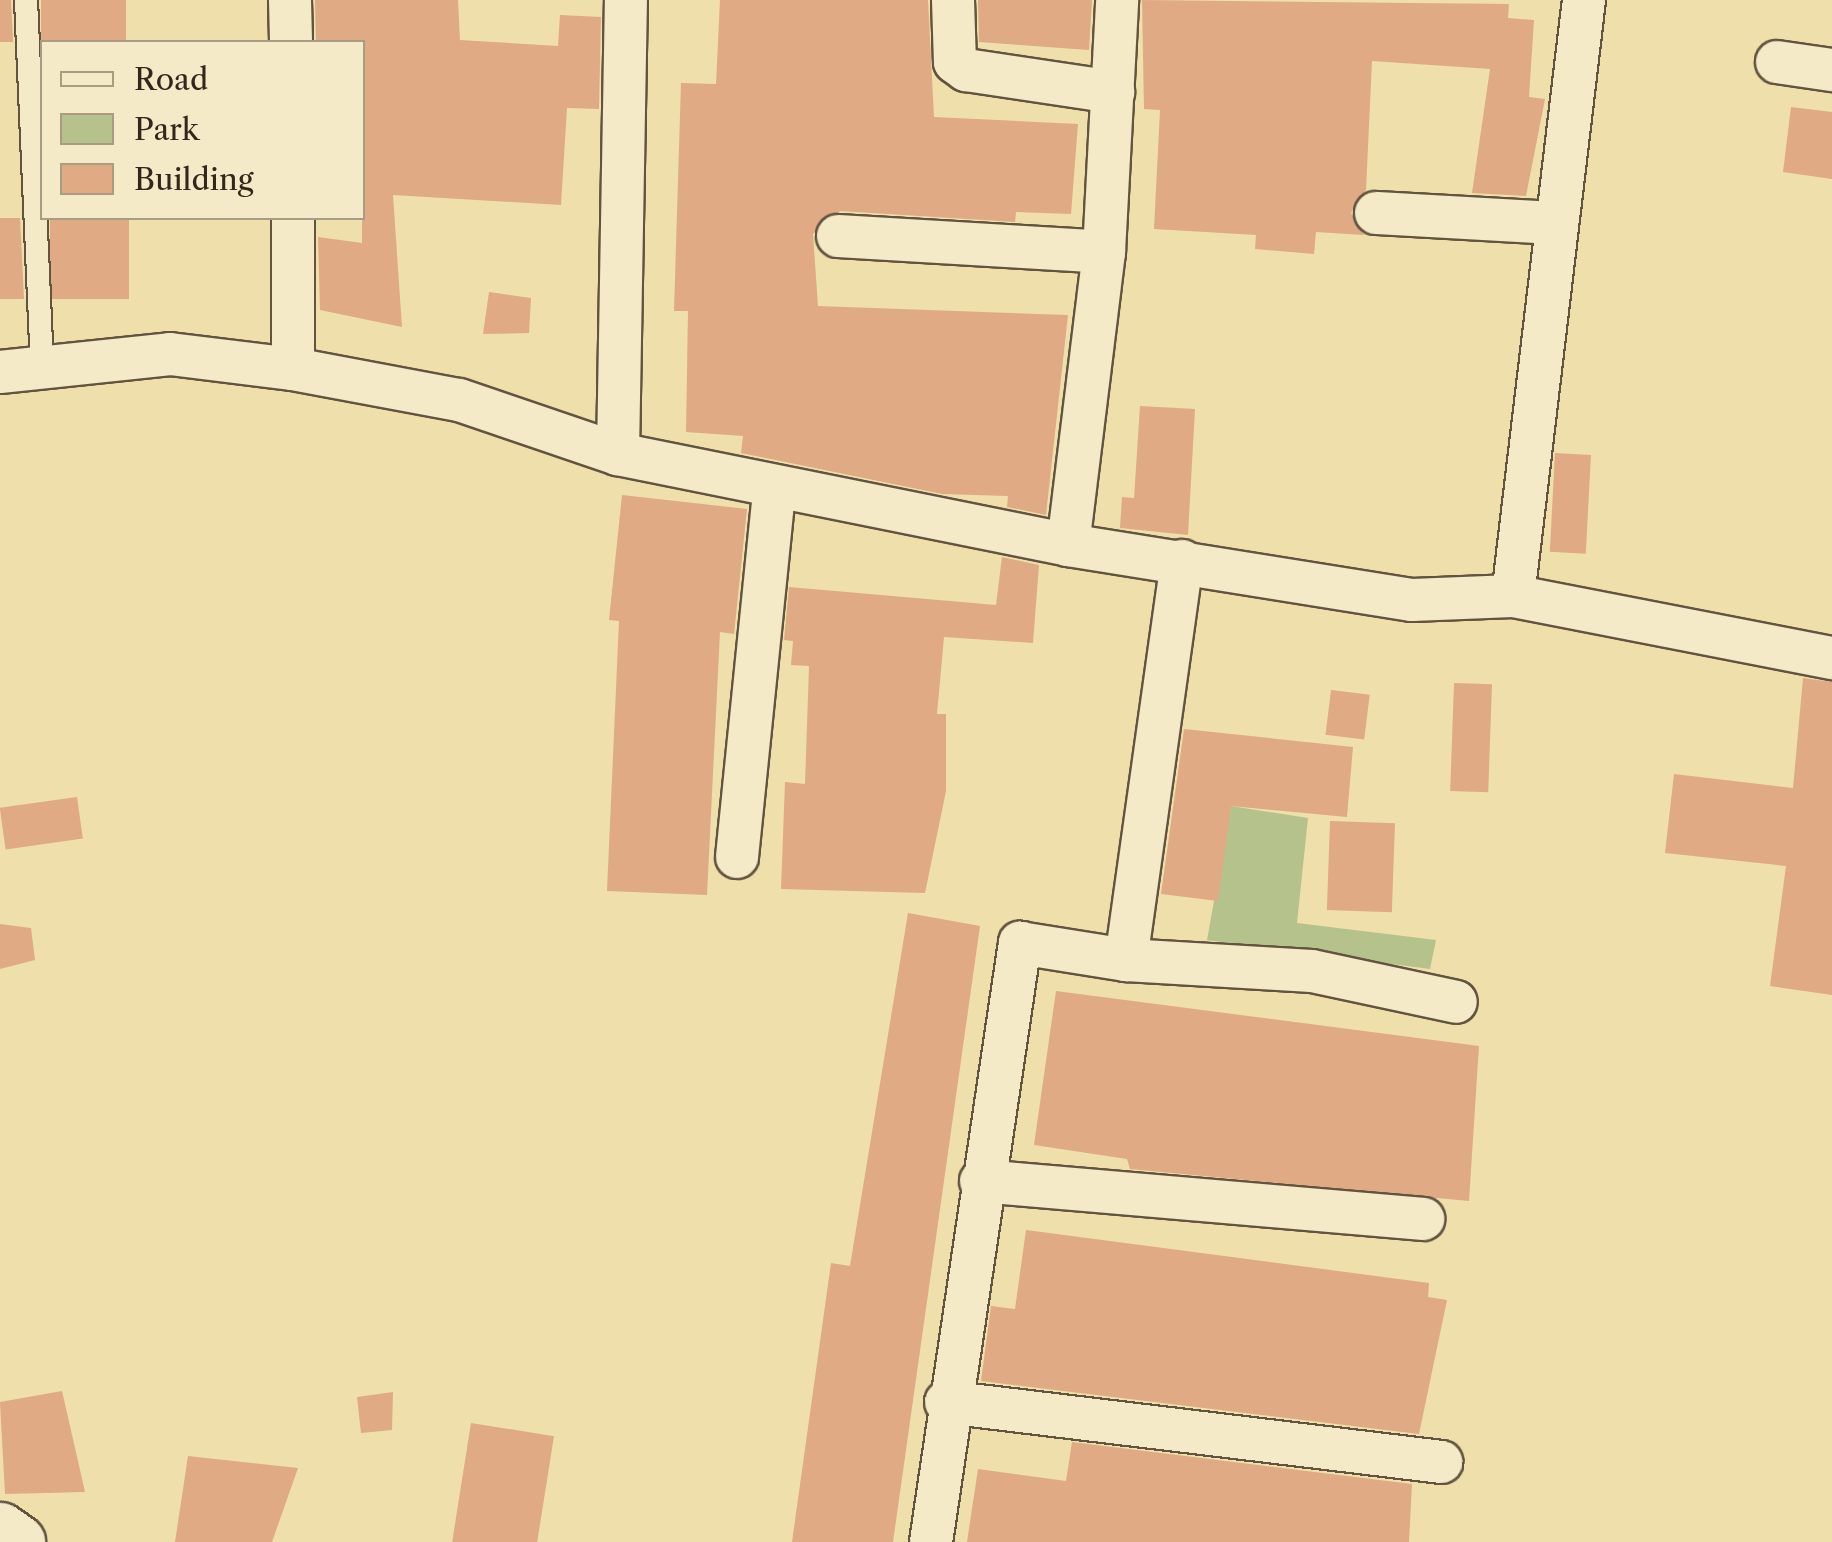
<!DOCTYPE html>
<style>
body{margin:0}
#map{position:relative;width:1832px;height:1542px;overflow:hidden;background:#eedfab;font-family:"Libre Caslon Text",serif}
div>[style]{position:absolute}
.green>*{inset:0;background:#b5c28c}
.building>*{inset:0;background:#e0aa85;transform-origin:0 0}
.roads{filter:drop-shadow(2px 0 #635440) drop-shadow(-2px 0 #635440) drop-shadow(0 2px #635440) drop-shadow(0 -2px #635440)}
.lane>*{height:22px;margin:-11px;padding:0 11px;transform-origin:11px;border-radius:11px;background:#f4eac8}
.street>*{height:42px;margin:-21px;padding:0 21px;transform-origin:21px;border-radius:21px;background:#f4eac8}
.secondary>*{height:55px;margin:-27.5px;padding:0 27.5px;transform-origin:27.5px;border-radius:27.5px;background:#f4eac8}
span{translate:-50% -50%;white-space:nowrap;text-align:center;line-height:1.15;-webkit-text-stroke:8px #f4eac8;paint-order:stroke}
.legend{position:absolute;left:40px;top:40px;width:325px;height:180px;box-sizing:border-box;background:#f4eac8;border:2px solid #a89c83;margin:0;padding:12px 18px;list-style:none;font-size:30px;color:#35261c}
.legend li{display:flex;align-items:center;gap:20px;height:50px}
.legend b{width:50px;border:2px solid #a89c83}
</style>
<div id="map">
<div class="green">
<i style="clip-path:polygon(1231px 806px,1308px 818px,1297px 923px,1436px 940px,1430px 969px,1207px 940px)"></i>
</div>
<div class="building">
<i style="clip-path:polygon(0 0,11px 0,13px 42px,0 42px)"></i>
<i style="left:41px;top:0;width:85px;height:42px"></i>
<i style="clip-path:polygon(315px 0,458px 0,460px 40px,558px 46px,560px 15px,601px 17px,599px 109px,567px 108px,561px 205px,393px 195px,402px 327px,320px 310px,318px 237px,362px 243px,362px 42px,316px 42px)"></i>
<i style="clip-path:polygon(720px 0,928px 0,934px 117px,1078px 124px,1071px 214px,1016px 212px,1015px 222px,840px 211px,813px 234px,818px 306px,1068px 315px,1046px 515px,1007px 507px,1008px 496px,942px 494px,741px 453px,743px 436px,686px 432px,688px 311px,674px 311px,681px 83px,716px 84px)"></i>
<i style="clip-path:polygon(978px 0,1092px 0,1089px 50px,979px 42px)"></i>
<i style="clip-path:polygon(1142px 0,1509px 4px,1508px 18px,1534px 20px,1529px 97px,1545px 99px,1526px 196px,1472px 193px,1490px 69px,1372px 61px,1366px 190px,1351px 213px,1364px 235px,1316px 232px,1314px 254px,1255px 249px,1256px 235px,1154px 229px,1160px 110px,1144px 109px)"></i>
<i style="clip-path:polygon(1791px 107px,1832px 112px,1832px 179px,1783px 172px)"></i>
<i style="clip-path:polygon(0 218px,20px 218px,24px 299px,0 299px)"></i>
<i style="left:50px;top:218px;width:79px;height:81px"></i>
<i style="clip-path:polygon(489px 292px,531px 298px,529px 333px,483px 334px)"></i>
<i style="clip-path:polygon(1140px 406px,1195px 409px,1188px 535px,1120px 528px,1122px 497px,1134px 498px)"></i>
<i style="left:1555px;top:453px;width:36px;height:99px;rotate:3deg"></i>
<i style="clip-path:polygon(622px 495px,747px 509px,734px 634px,720px 632px,707px 895px,607px 891px,619px 621px,609px 620px)"></i>
<i style="clip-path:polygon(1002px 557px,1039px 565px,1033px 643px,944px 637px,937px 714px,946px 714px,946px 791px,925px 893px,781px 889px,785px 782px,805px 784px,809px 666px,791px 665px,793px 641px,784px 640px,789px 587px,996px 605px)"></i>
<i style="clip-path:polygon(1803px 678px,1832px 682px,1832px 995px,1770px 986px,1786px 866px,1665px 853px,1674px 774px,1793px 788px)"></i>
<i style="left:1454px;top:683px;width:38px;height:108px;rotate:2deg"></i>
<i style="left:1331px;top:690px;width:39px;height:45px;rotate:7deg"></i>
<i style="clip-path:polygon(1184px 729px,1353px 747px,1347px 817px,1231px 806px,1218px 901px,1161px 894px)"></i>
<i style="left:77px;top:797px;width:42px;height:78px;rotate:82deg"></i>
<i style="left:1330px;top:821px;width:65px;height:89px;rotate:2deg"></i>
<i style="clip-path:polygon(908px 913px,980px 926px,893px 1542px,792px 1542px,831px 1263px,850px 1266px)"></i>
<i style="clip-path:polygon(0 924px,31px 928px,35px 960px,0 969px)"></i>
<i style="clip-path:polygon(1056px 991px,1479px 1046px,1469px 1201px,1130px 1169px,1127px 1159px,1034px 1145px)"></i>
<i style="clip-path:polygon(1026px 1230px,1429px 1283px,1428px 1297px,1447px 1300px,1419px 1434px,981px 1381px,991px 1306px,1015px 1309px)"></i>
<i style="clip-path:polygon(62px 1391px,85px 1492px,5px 1494px,0 1402px)"></i>
<i style="clip-path:polygon(393px 1392px,392px 1430px,361px 1433px,357px 1397px)"></i>
<i style="left:471px;top:1423px;width:84px;height:120px;rotate:9deg"></i>
<i style="clip-path:polygon(1072px 1442px,1412px 1484px,1409px 1542px,967px 1542px,978px 1469px,1066px 1481px)"></i>
<i style="clip-path:polygon(188px 1456px,298px 1468px,272px 1542px,175px 1542px)"></i>
</div>
<div class="roads">
<div class="lane">
<i style="left:26px;top:0;width:367px;rotate:87.5deg"></i>
</div>
<div class="street">
<i style="left:290px;top:0;width:42px;rotate:88.6deg"></i>
<i style="left:953px;top:0;width:62px;rotate:88.2deg"></i>
<i style="left:955px;top:62px;width:14px;rotate:36deg"></i>
<i style="left:966px;top:70px;width:149px;rotate:8.5deg"></i>
<i style="left:1777px;top:62px;width:56px;rotate:8.3deg"></i>
<i style="left:1376px;top:213px;width:180px;rotate:3.2deg"></i>
<i style="left:838px;top:236px;width:266px;rotate:3.4deg"></i>
<i style="left:293px;top:369px;width:151px;rotate:-90deg"></i>
<i style="left:0;top:372px;width:171px;rotate:-6deg"></i>
<i style="left:170px;top:354px;width:124px;rotate:7deg"></i>
<i style="left:293px;top:369px;width:169px;rotate:10.6deg"></i>
<i style="left:459px;top:400px;width:168px;rotate:18.8deg"></i>
<i style="left:618px;top:454px;width:459px;rotate:11.4deg"></i>
<i style="left:1068px;top:545px;width:348px;rotate:9.1deg"></i>
<i style="left:1412px;top:600px;width:101px;rotate:-2.3deg"></i>
<i style="left:1513px;top:596px;width:325px;rotate:11deg"></i>
<i style="left:618px;top:454px;width:454px;rotate:-89deg"></i>
<i style="left:1068px;top:545px;width:295px;rotate:-83deg"></i>
<i style="left:1104px;top:252px;width:252px;rotate:-87deg"></i>
<i style="left:1513px;top:596px;width:600px;rotate:-83.21deg"></i>
<i style="left:737px;top:857px;width:369px;rotate:-84.2deg"></i>
<i style="left:1126px;top:960px;width:186px;rotate:3.4deg"></i>
<i style="left:1312px;top:971px;width:147px;rotate:12.1deg"></i>
<i style="left:981px;top:1181px;width:444px;rotate:4.9deg"></i>
<i style="left:946px;top:1402px;width:499px;rotate:6.9deg"></i>
<i style="left:931px;top:1542px;width:606px;rotate:-81.55deg"></i>
<i style="left:1020px;top:943px;width:107px;rotate:9.1deg"></i>
<i style="left:1126px;top:960px;width:403px;rotate:-82deg"></i>
</div>
<div class="secondary">
<i style="left:0;top:1530px;width:21px;rotate:35deg"></i>
</div>
</div>
<ul class="legend">
<li><b style="height:12px;background:#f4eac8"></b>Road</li>
<li><b style="height:28px;background:#b5c28c"></b>Park</li>
<li><b style="height:28px;background:#e0aa85"></b>Building</li>
</ul>
</div>
